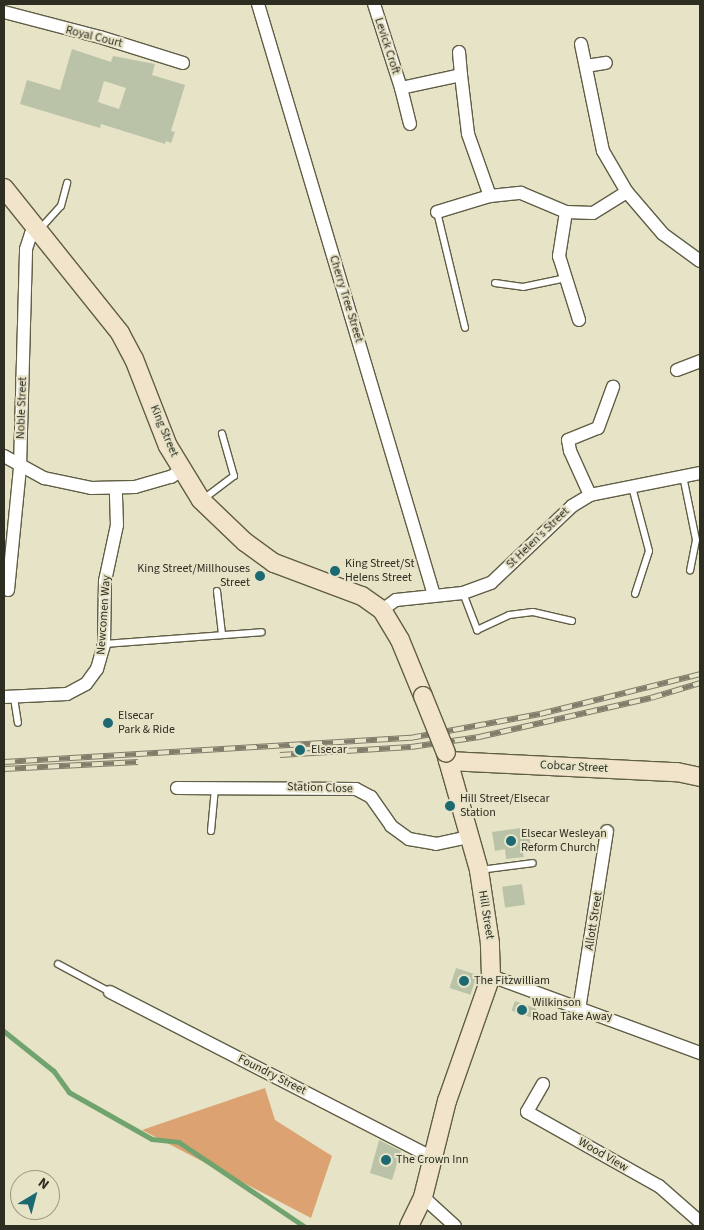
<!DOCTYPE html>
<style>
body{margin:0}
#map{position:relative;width:704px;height:1230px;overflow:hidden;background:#e6e3c7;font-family:"Source Sans 3",sans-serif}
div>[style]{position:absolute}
.forest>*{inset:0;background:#dda271}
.stream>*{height:4.5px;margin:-2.25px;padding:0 2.25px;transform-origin:2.25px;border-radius:2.25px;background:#70a36d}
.building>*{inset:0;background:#bac3a8;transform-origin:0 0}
.roads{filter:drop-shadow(1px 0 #605e45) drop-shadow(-1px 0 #605e45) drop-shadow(0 1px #605e45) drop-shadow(0 -1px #605e45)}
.lane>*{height:6px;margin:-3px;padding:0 3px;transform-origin:3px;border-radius:3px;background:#fff}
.street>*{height:12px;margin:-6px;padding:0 6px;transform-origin:6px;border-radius:6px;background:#fff}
.secondary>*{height:18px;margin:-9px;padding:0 9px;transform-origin:9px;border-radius:9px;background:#f1e4cb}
.rail>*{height:5.5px;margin-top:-2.75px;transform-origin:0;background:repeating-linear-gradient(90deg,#e6e3c7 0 11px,#807e6b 0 22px);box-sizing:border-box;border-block:1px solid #807e6b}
.bridges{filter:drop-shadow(1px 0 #605e45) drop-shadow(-1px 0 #605e45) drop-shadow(0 1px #605e45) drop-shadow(0 -1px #605e45)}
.secondary-bridge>*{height:18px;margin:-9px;padding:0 9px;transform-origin:9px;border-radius:9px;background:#f1e4cb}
.dots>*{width:14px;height:14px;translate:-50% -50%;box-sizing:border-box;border:2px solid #e6e3c7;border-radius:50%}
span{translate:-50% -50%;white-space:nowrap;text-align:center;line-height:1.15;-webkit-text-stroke:4px #e6e3c7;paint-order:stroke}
.street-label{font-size:12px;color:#2e2d22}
.poi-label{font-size:12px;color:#2e2d22}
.left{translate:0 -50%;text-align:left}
.right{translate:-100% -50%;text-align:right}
.frame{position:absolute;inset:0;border:5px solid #2e2d22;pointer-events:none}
.north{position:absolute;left:10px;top:1170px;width:50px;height:50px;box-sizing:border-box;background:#e6e3c7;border:1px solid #9c9a85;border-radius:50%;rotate:37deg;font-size:14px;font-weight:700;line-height:20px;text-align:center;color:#2e2d22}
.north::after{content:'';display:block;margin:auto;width:18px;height:22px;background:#1d6971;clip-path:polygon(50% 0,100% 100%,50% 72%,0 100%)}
</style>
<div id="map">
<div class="forest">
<i style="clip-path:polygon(265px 1088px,275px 1120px,332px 1156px,311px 1218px,142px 1130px)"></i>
</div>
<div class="stream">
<i style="left:4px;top:1031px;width:64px;rotate:38.7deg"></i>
<i style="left:54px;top:1071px;width:26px;rotate:54deg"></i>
<i style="left:69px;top:1092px;width:95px;rotate:29.5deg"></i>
<i style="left:152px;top:1139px;width:27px;rotate:6deg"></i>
<i style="left:179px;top:1142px;width:151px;rotate:33.9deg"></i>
</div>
<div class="building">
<i style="clip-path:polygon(evenodd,72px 49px,111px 62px,113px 56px,155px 64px,152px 75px,185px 85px,171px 131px,175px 132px,171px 143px,166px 141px,165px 144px,101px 124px,100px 128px,20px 104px,27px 80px,60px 90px,72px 49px,104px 81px,126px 88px,119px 109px,98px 102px,104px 81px)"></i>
<i style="clip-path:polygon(528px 827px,531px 847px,522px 848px,524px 857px,506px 859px,505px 849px,495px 851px,492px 832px)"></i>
<i style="left:522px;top:884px;width:21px;height:20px;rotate:82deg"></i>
<i style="left:456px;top:968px;width:22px;height:21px;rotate:18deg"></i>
<i style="left:515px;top:1001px;width:23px;height:10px;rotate:20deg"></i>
<i style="clip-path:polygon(379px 1140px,401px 1151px,392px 1180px,370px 1173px)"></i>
</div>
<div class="roads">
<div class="lane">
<i style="left:437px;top:212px;width:119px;rotate:76.4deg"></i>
<i style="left:40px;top:229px;width:31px;rotate:-48deg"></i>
<i style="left:61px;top:206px;width:24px;rotate:-75deg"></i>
<i style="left:495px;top:283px;width:28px;rotate:8deg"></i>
<i style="left:523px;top:287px;width:44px;rotate:-11.8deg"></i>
<i style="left:683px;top:476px;width:65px;rotate:78.5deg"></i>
<i style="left:696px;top:540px;width:31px;rotate:101deg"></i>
<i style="left:632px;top:487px;width:66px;rotate:75.1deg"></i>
<i style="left:649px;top:551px;width:45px;rotate:108deg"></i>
<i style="left:202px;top:500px;width:40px;rotate:-37deg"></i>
<i style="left:234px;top:476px;width:44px;rotate:-105.9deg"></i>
<i style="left:217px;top:591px;width:43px;rotate:83.4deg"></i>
<i style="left:463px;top:593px;width:40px;rotate:69deg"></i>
<i style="left:477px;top:630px;width:35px;rotate:-25deg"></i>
<i style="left:509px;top:615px;width:24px;rotate:-7deg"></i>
<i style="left:533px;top:612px;width:40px;rotate:13deg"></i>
<i style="left:104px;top:644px;width:158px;rotate:-4.3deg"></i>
<i style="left:14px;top:698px;width:25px;rotate:81deg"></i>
<i style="left:211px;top:831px;width:43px;rotate:-84.7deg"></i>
<i style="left:480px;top:870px;width:53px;rotate:-7.5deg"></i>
<i style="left:58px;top:964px;width:59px;rotate:28.3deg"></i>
</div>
<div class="street">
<i style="left:258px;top:4px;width:617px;rotate:73.42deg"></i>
<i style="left:374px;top:4px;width:88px;rotate:72.2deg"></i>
<i style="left:401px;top:88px;width:61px;rotate:-12.2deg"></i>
<i style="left:461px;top:75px;width:59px;rotate:83.2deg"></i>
<i style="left:468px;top:134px;width:66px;rotate:70.5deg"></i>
<i style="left:4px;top:12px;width:99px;rotate:14.6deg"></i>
<i style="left:100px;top:37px;width:87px;rotate:17.4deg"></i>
<i style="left:581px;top:44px;width:109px;rotate:78.4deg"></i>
<i style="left:603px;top:151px;width:48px;rotate:59.7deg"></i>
<i style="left:627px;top:192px;width:55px;rotate:49.4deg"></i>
<i style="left:663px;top:234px;width:46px;rotate:36.1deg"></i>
<i style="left:459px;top:52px;width:23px;rotate:85deg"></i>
<i style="left:586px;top:66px;width:20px;rotate:-9deg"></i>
<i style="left:401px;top:88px;width:37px;rotate:76deg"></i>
<i style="left:437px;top:212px;width:55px;rotate:-16.8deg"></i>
<i style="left:490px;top:196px;width:31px;rotate:-6deg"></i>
<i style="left:521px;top:193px;width:49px;rotate:22.9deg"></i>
<i style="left:566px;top:212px;width:27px;rotate:2deg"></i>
<i style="left:593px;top:213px;width:40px;rotate:-32deg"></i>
<i style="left:566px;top:212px;width:45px;rotate:99deg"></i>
<i style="left:559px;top:256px;width:67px;rotate:72.6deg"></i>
<i style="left:677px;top:370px;width:25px;rotate:-21deg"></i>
<i style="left:4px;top:456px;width:46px;rotate:28.8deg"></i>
<i style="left:44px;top:478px;width:48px;rotate:12deg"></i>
<i style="left:91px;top:488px;width:44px;rotate:-1.3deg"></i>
<i style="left:135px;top:487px;width:37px;rotate:-16deg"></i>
<i style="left:171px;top:477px;width:12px;rotate:-35deg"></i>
<i style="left:590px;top:495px;width:48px;rotate:-114.4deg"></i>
<i style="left:570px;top:451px;width:11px;rotate:-100deg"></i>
<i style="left:568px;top:440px;width:32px;rotate:-22deg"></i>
<i style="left:598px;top:428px;width:44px;rotate:-69.9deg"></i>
<i style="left:8px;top:590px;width:124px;rotate:-84.4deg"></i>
<i style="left:20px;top:467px;width:218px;rotate:-88.4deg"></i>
<i style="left:26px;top:249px;width:16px;rotate:-72deg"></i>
<i style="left:31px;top:234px;width:8px;rotate:-45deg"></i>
<i style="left:382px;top:610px;width:17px;rotate:-36deg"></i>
<i style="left:396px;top:600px;width:67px;rotate:-6deg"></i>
<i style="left:463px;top:593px;width:30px;rotate:-20deg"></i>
<i style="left:491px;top:583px;width:112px;rotate:-43.5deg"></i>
<i style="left:572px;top:506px;width:21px;rotate:-31deg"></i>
<i style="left:590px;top:495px;width:112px;rotate:-11.3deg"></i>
<i style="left:4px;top:697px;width:63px;rotate:-2.7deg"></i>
<i style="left:67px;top:694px;width:21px;rotate:-28deg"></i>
<i style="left:86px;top:684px;width:19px;rotate:-54deg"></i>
<i style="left:97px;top:669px;width:26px;rotate:-74deg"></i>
<i style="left:104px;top:644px;width:63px;rotate:-89.1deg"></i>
<i style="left:105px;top:581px;width:57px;rotate:-77.9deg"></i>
<i style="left:117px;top:525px;width:37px;rotate:-92deg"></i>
<i style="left:177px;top:788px;width:179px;rotate:0.3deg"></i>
<i style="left:356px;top:789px;width:17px;rotate:28deg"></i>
<i style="left:371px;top:797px;width:35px;rotate:55deg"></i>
<i style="left:391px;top:826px;width:22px;rotate:36deg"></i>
<i style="left:409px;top:839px;width:27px;rotate:10deg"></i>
<i style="left:436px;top:844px;width:34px;rotate:-12deg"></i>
<i style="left:491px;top:976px;width:223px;rotate:20.2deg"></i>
<i style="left:110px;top:992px;width:363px;rotate:27.2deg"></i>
<i style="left:579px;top:1010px;width:181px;rotate:-81.1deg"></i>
<i style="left:543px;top:1084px;width:32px;rotate:120deg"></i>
<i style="left:527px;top:1112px;width:151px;rotate:29.3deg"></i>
<i style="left:659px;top:1186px;width:55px;rotate:41.3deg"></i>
<i style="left:423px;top:1197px;width:43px;rotate:42.2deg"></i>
</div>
<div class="secondary">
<i style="left:4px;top:188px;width:186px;rotate:51.3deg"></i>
<i style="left:120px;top:333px;width:30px;rotate:62deg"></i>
<i style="left:134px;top:359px;width:93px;rotate:68.7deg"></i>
<i style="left:168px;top:446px;width:63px;rotate:58.6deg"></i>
<i style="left:201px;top:500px;width:61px;rotate:43.7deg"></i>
<i style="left:245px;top:542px;width:36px;rotate:36deg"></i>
<i style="left:274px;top:563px;width:94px;rotate:20.6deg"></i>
<i style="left:362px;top:596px;width:24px;rotate:35deg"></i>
<i style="left:382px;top:610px;width:35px;rotate:59deg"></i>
<i style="left:400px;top:640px;width:61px;rotate:67.7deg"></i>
<i style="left:448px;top:761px;width:229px;rotate:2.8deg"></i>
<i style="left:677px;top:772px;width:24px;rotate:12deg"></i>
<i style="left:409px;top:1226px;width:32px;rotate:-64deg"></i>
<i style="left:423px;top:1197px;width:99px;rotate:-76deg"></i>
<i style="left:447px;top:1101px;width:133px;rotate:-70.6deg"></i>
<i style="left:491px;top:976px;width:33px;rotate:-92deg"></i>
<i style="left:490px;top:943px;width:74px;rotate:-98.6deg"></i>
<i style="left:479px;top:870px;width:122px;rotate:-105.8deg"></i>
</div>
</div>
<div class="rail">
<i style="left:280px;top:755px;width:131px;rotate:-3.5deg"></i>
<i style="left:411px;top:747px;width:69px;rotate:-8.4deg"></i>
<i style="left:479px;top:737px;width:176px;rotate:-12.8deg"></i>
<i style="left:651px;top:698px;width:51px;rotate:-17deg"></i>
<i style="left:4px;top:762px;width:407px;rotate:-3.4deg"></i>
<i style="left:410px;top:738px;width:132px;rotate:-10.5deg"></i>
<i style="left:540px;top:714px;width:165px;rotate:-14deg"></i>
<i style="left:4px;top:769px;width:134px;rotate:-3deg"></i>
</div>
<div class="bridges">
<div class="secondary-bridge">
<i style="left:423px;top:696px;width:61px;rotate:68deg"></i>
</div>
</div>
<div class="dots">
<i style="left:335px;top:571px;background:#1d6971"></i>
<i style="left:260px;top:576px;background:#1d6971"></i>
<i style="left:108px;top:723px;background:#1d6971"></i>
<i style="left:300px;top:750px;background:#1d6971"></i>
<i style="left:450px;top:806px;background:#1d6971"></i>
<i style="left:511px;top:841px;background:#1d6971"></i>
<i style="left:464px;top:981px;background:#1d6971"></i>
<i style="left:522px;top:1010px;background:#1d6971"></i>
<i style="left:386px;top:1160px;background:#1d6971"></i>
</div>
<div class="street-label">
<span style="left:94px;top:37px;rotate:14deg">Royal Court</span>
<span style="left:387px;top:46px;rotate:72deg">Levick Croft</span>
<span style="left:346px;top:299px;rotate:73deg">Cherry Tree Street</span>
<span style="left:22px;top:408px;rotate:-88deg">Noble Street</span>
<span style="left:164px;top:431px;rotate:67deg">King Street</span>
<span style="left:538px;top:538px;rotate:-44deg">St Helen's Street</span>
<span style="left:104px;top:615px;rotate:-86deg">Newcomen Way</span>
<span style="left:574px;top:767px;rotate:3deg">Cobcar Street</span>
<span style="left:320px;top:788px;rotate:2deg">Station Close</span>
<span style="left:486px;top:915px;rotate:81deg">Hill Street</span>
<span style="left:594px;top:921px;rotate:-81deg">Allott Street</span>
<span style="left:272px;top:1075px;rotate:27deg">Foundry Street</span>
<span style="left:603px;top:1155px;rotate:30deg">Wood View</span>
</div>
<div class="poi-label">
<span class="left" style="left:345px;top:571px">King Street/St<br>Helens Street</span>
<span class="right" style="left:250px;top:576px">King Street/Millhouses<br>Street</span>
<span class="left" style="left:118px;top:723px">Elsecar<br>Park &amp; Ride</span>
<span class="left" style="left:311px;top:750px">Elsecar</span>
<span class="left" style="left:460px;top:806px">Hill Street/Elsecar<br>Station</span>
<span class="left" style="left:521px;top:841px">Elsecar Wesleyan<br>Reform Church</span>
<span class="left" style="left:474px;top:981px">The Fitzwilliam</span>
<span class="left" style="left:532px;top:1010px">Wilkinson<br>Road Take Away</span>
<span class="left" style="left:396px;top:1160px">The Crown Inn</span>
</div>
<div class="frame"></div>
<div class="north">N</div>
</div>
